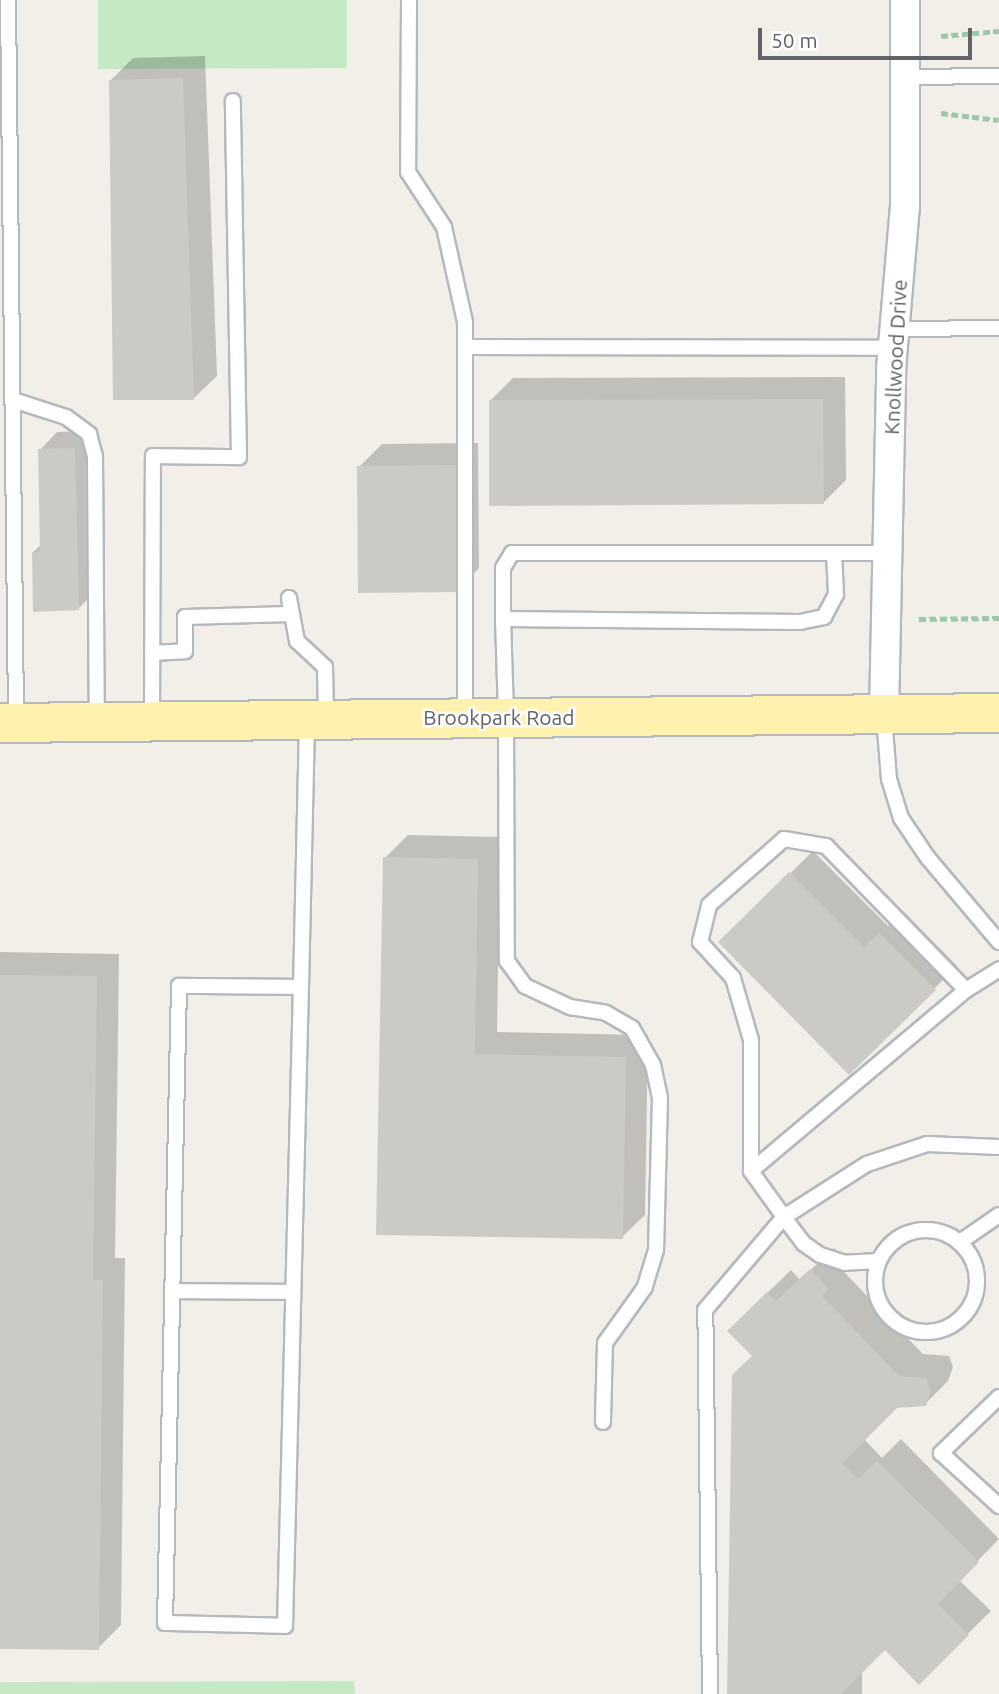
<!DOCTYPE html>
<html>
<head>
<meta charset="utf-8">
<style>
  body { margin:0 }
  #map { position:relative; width:999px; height:1694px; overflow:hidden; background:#f1efe8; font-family:Ubuntu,sans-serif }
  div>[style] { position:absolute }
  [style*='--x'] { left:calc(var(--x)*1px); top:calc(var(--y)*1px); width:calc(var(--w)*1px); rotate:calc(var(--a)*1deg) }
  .green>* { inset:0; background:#c5e8c5 }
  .shadow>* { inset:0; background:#0003 }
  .building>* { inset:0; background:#cccac5 }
  .path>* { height:4.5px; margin-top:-2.25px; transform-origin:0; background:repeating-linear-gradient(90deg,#9cc7a9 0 7px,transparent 0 10.5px) }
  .roads { filter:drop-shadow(2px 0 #b5b8bc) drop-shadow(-2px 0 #b5b8bc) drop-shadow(0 2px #b5b8bc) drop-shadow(0 -2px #b5b8bc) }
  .lane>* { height:14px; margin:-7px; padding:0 7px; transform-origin:7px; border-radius:7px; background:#fff }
  .lane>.ring { margin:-7px; padding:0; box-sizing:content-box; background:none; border:14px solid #fff; border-radius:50% }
  .street>* { height:28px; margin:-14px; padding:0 14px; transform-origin:14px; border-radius:14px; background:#fff }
  .primary>* { height:38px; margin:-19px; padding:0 19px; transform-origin:19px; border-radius:19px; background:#fff2af }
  span { translate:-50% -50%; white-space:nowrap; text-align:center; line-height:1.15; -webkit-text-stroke:5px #fff; paint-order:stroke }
  .street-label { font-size:21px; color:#5f6368 }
  .scale { position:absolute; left:758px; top:28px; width:214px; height:32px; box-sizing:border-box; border:4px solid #5f6368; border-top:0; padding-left:9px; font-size:21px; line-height:24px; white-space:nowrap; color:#5f6368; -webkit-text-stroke:5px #fff; paint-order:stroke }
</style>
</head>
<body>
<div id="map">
  <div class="green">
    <div style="clip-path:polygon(98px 0,347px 0,347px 68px,98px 69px)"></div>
    <div style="clip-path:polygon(354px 1681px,355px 1694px,0 1694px,0 1682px)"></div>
  </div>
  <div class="shadow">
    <div style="clip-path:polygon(205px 56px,217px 376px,194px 398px,110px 81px,133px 58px)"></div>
    <div style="clip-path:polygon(845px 377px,846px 480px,823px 503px,490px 401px,513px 378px)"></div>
    <div style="clip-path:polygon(92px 431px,96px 591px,78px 609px,33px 552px,42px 544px,40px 450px,57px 432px)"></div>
    <div style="clip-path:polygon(478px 443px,479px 568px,456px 591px,359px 467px,382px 444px)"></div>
    <div style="clip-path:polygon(408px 835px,500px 837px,497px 1032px,648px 1035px,645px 1215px,622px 1237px,378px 1233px,385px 858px)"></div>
    <div style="clip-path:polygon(813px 851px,888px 926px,903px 911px,957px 966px,849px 1073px,720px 942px)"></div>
    <div style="clip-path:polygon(0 952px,119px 954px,115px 1258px,125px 1258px,121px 1625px,98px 1648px,0 1647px)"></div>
    <div style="clip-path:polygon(834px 1248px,851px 1265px,844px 1272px,923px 1354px,949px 1356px,953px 1367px,948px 1381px,925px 1404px,897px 1406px,864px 1439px,882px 1458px,901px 1439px,999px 1539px,959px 1580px,991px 1611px,919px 1682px,885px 1648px,862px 1671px,862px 1694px,797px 1694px,754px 1356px,752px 1308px,791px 1270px,800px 1280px)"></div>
  </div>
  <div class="building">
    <div style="clip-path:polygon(183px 78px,194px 400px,113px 400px,109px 80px)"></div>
    <div style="clip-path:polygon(823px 399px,824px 504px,489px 506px,489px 400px)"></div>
    <div style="clip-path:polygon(75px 448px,79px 610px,33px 612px,32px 552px,40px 552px,38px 449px)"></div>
    <div style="clip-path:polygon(456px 465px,457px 592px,358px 593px,357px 466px)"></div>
    <div style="clip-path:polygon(383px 857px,478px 859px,475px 1054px,626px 1057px,623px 1239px,376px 1235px)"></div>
    <div style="clip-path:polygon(789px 872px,864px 947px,879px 933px,936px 990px,849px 1075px,718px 942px)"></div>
    <div style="clip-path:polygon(0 975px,97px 976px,93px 1280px,103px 1280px,99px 1650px,0 1649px)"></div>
    <div style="clip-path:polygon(810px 1269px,829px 1289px,822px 1296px,899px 1376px,926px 1378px,931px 1391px,926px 1406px,897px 1408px,842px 1463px,858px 1479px,877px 1461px,979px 1562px,938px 1604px,969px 1635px,919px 1685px,885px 1650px,841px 1694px,727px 1694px,732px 1375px,752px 1356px,727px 1331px,767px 1292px,776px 1301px)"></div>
  </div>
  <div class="path">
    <div style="--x:941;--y:36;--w:58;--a:-4.9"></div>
    <div style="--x:941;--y:113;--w:58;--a:6.9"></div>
    <div style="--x:919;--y:619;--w:80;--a:-0.7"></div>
  </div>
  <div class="roads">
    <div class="lane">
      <div style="--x:8;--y:0;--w:721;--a:89.36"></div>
      <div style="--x:409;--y:0;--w:172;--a:90.3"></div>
      <div style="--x:408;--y:172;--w:66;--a:56.8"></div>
      <div style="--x:444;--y:227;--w:97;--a:77.5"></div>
      <div style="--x:465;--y:322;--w:394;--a:90"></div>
      <div style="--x:905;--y:77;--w:94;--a:-0.6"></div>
      <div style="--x:894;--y:329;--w:105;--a:-0.5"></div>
      <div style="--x:465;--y:347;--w:428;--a:0.1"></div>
      <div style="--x:13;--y:400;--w:56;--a:17.8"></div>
      <div style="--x:66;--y:417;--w:29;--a:36"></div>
      <div style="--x:89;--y:434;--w:24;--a:75"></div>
      <div style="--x:95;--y:457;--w:262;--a:89.6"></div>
      <div style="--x:834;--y:553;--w:53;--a:0"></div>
      <div style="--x:289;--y:598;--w:44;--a:79.5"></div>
      <div style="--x:297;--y:641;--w:38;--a:43"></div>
      <div style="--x:325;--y:667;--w:50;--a:88.9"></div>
      <div style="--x:503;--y:619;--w:297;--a:0.6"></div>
      <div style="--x:800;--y:622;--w:25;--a:-12"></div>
      <div style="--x:824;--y:617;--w:26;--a:-62"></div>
      <div style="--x:836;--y:594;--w:41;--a:-92.8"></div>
      <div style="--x:834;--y:553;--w:322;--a:180"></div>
      <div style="--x:512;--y:553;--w:17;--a:121"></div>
      <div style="--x:503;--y:568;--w:51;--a:90"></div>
      <div style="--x:503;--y:619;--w:98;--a:88.2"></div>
      <div style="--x:506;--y:717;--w:244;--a:89.8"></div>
      <div style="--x:507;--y:961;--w:31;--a:54"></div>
      <div style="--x:525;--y:986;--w:50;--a:25"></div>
      <div style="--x:570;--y:1007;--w:36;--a:9"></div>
      <div style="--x:606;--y:1013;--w:30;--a:30"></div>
      <div style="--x:632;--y:1028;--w:43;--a:60.4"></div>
      <div style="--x:653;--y:1065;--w:34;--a:78"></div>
      <div style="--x:660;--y:1098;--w:152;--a:91.5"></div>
      <div style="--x:656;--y:1250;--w:39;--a:107"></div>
      <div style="--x:645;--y:1287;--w:69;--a:125.5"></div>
      <div style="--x:605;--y:1343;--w:79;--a:91.5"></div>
      <div style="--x:152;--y:653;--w:33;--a:-3"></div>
      <div style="--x:185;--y:651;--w:34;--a:-90"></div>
      <div style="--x:185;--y:617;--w:105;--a:-1.6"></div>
      <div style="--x:884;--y:716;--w:63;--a:85.5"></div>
      <div style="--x:889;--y:779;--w:41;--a:72.9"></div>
      <div style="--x:901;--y:818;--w:48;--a:56"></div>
      <div style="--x:928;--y:858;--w:110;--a:49.8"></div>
      <div style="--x:152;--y:720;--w:264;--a:-89.8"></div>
      <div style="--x:153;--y:456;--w:86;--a:0.7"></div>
      <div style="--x:239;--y:457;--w:356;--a:-91"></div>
      <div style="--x:301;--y:987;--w:122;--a:-179.5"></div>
      <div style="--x:179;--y:986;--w:637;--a:91.26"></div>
      <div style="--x:165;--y:1623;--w:120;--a:1.4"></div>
      <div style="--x:285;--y:1626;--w:639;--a:-88.57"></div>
      <div style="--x:301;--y:987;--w:267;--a:-88.7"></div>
      <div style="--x:966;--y:990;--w:39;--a:-32"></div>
      <div class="ring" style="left:875px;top:1230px;width:88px;height:88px"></div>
      <div style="--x:960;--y:1242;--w:47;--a:-34.7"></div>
      <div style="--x:878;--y:1261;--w:33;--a:177"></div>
      <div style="--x:845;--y:1263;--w:26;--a:-162"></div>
      <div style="--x:820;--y:1255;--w:19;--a:-145"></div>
      <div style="--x:804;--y:1244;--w:34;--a:-127"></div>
      <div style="--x:784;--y:1217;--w:98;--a:-32.6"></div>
      <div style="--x:867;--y:1164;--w:63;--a:-18.4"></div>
      <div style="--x:927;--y:1144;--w:72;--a:2.4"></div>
      <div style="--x:172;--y:1291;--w:121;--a:0.5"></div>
      <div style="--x:999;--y:1397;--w:81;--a:136"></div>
      <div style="--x:941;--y:1453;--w:79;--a:42.4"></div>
      <div style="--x:710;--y:1694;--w:384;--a:-90.7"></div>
      <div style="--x:705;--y:1310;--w:122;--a:-49.7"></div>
      <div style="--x:784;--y:1217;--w:57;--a:-125.7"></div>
      <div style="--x:751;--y:1171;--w:131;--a:-90"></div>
      <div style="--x:751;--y:1040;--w:65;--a:-106.2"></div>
      <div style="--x:733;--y:978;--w:49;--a:-132.5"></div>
      <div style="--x:700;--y:942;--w:38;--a:-76"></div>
      <div style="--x:709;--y:905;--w:100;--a:-41.3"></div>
      <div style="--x:784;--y:839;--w:43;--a:9.5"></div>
      <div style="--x:826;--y:846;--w:201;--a:45.8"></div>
      <div style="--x:966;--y:990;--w:281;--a:139.9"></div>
    </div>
    <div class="street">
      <div style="--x:884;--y:715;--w:346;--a:-88.8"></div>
      <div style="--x:891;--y:369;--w:163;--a:-85.1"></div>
      <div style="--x:905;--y:207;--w:207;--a:-90"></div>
    </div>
    <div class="primary">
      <div style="--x:0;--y:723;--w:999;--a:-0.57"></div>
    </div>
  </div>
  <div class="street-label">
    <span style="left:895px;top:357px;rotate:-87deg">Knollwood Drive</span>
    <span style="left:499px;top:717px">Brookpark Road</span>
  </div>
  <div class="scale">50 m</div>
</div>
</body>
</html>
